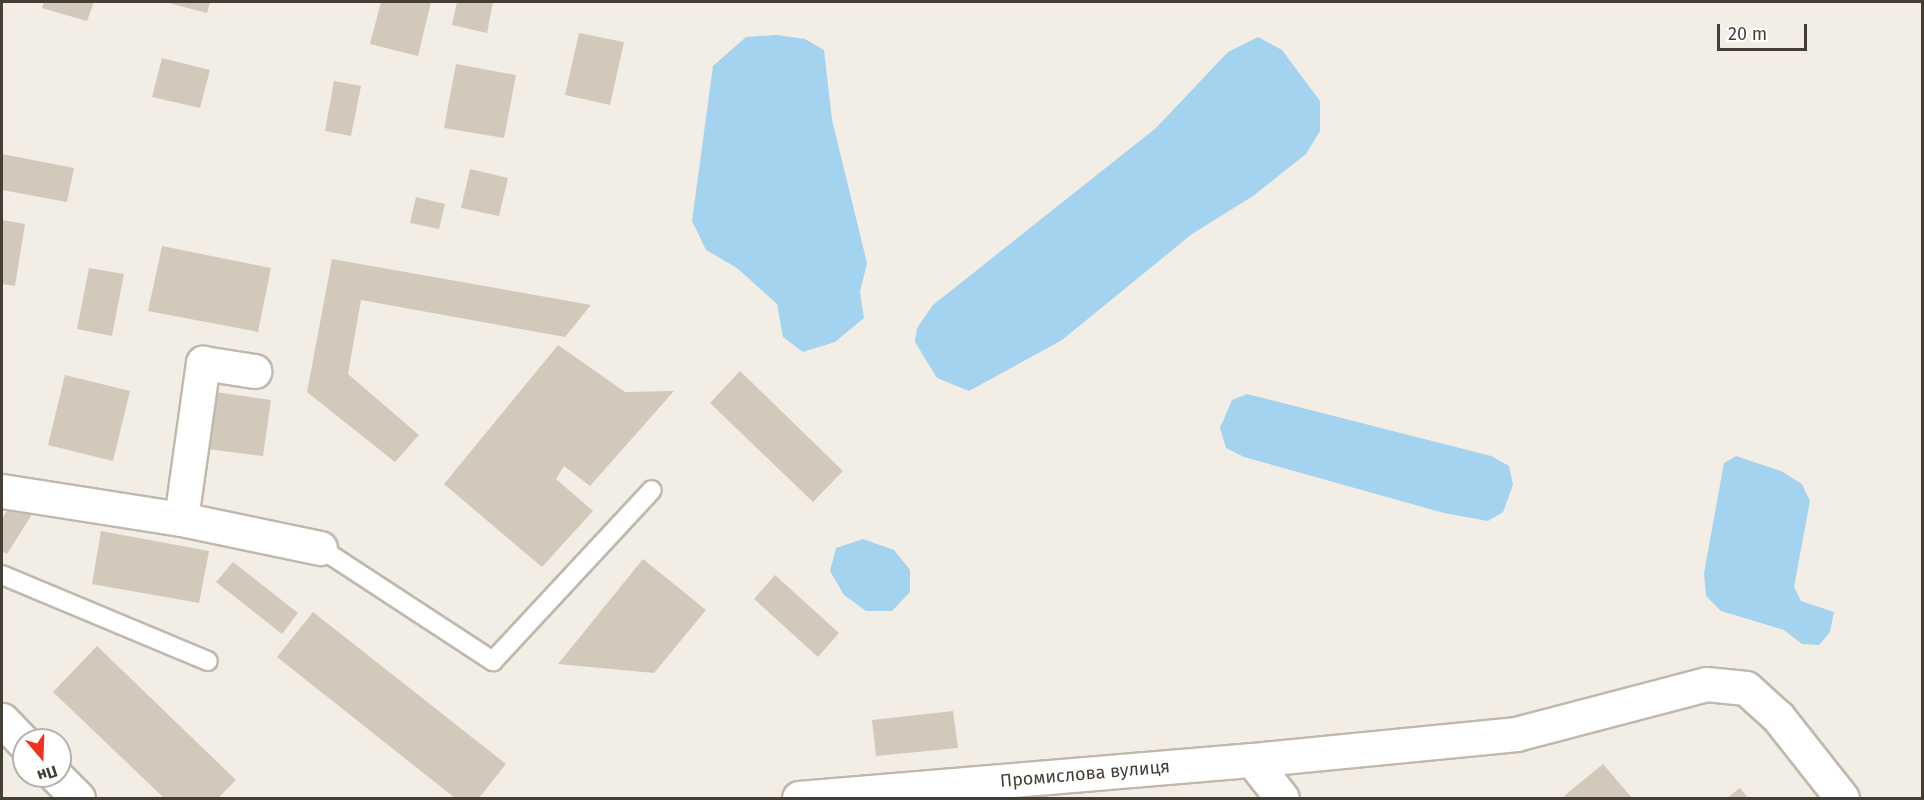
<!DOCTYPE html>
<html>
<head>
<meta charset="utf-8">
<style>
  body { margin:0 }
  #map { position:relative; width:1924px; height:800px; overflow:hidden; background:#f2eee5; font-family:"Fira Sans",sans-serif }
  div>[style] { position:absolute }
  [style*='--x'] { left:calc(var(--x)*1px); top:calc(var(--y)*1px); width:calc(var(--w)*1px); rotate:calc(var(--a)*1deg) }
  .water>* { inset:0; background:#a3d3ee }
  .building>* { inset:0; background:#d3c9bb }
  .roads { filter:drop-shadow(2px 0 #c0b8ab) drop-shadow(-2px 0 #c0b8ab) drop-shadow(0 2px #c0b8ab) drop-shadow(0 -2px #c0b8ab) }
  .service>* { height:18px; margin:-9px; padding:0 9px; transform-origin:9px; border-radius:9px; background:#fff }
  .minor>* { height:33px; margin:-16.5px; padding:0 16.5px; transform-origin:16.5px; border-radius:16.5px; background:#fff }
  span { translate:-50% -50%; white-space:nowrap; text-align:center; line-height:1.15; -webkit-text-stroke:4.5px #fff; paint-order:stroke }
  .street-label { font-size:18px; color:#443e35 }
  .frame { position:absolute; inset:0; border:3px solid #443e35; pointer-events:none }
  .north { position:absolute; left:12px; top:728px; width:60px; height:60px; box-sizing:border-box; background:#fff; border:2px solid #b4b2ae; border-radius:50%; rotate:161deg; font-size:16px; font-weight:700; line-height:24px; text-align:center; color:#443e35 }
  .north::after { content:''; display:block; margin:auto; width:21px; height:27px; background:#f4301a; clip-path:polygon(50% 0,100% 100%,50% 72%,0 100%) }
  .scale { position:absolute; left:1717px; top:24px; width:90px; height:27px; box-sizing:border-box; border:3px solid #443e35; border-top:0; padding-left:8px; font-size:18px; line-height:21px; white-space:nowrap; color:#443e35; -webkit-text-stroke:4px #fff; paint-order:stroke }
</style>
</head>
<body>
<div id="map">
  <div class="water">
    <div style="clip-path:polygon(776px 35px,805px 39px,824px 50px,832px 120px,867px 263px,860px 292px,864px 318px,835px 342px,803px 352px,783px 337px,777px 304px,737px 268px,706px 250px,692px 221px,713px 66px,746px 37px)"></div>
    <div style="clip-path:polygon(1258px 37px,1282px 50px,1320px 101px,1320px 131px,1306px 154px,1253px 196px,1192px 234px,1062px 340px,969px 391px,937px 378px,915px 342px,917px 328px,933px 305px,1156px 128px,1228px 52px)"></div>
    <div style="clip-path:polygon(1247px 394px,1491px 456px,1509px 466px,1513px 485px,1503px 512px,1488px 521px,1444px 513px,1244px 457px,1226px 448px,1220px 428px,1232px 400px)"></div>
    <div style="clip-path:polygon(1736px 456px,1781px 471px,1802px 484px,1810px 501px,1794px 587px,1801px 601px,1834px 612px,1830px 632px,1819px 645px,1802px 644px,1784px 630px,1721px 611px,1706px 596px,1704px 573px,1724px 463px)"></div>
    <div style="clip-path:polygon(863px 539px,894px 550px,910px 570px,910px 592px,892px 611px,866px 611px,844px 595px,830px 571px,836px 548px)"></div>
  </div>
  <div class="building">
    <div style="clip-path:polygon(44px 2px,94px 2px,87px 21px,42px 8px)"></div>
    <div style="clip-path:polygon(165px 2px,210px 2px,207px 13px)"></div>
    <div style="clip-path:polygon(381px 2px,431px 2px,418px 56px,370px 44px)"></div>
    <div style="clip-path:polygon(457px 2px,493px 2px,487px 33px,452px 25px)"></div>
    <div style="clip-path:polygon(579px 33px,624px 42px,610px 105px,565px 95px)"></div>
    <div style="clip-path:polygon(162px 58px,210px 70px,200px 108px,152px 97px)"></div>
    <div style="clip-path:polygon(456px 64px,516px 75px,504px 138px,444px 128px)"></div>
    <div style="clip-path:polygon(334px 81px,361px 86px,351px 136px,325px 131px)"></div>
    <div style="clip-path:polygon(2px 154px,74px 168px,67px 202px,2px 190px)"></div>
    <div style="clip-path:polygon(470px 169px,508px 178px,499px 216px,461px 208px)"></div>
    <div style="clip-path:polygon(416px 197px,445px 204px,439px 229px,410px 223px)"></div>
    <div style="clip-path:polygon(2px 220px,25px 224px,15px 286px,2px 284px)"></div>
    <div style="clip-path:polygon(162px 246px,271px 268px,258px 332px,148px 311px)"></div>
    <div style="clip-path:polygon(332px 259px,591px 305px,565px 337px,361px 300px,348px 374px,419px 435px,395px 462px,307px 392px)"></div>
    <div style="clip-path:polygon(89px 268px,124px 274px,112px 336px,77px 329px)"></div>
    <div style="clip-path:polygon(558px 345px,625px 392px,674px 391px,590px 486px,564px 466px,556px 479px,593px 511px,542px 567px,444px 484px)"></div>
    <div style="clip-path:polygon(740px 371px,843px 471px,813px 502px,710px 403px)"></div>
    <div style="clip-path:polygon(65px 375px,130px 391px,113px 461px,48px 445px)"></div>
    <div style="clip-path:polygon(215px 392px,271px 400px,263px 456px,207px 449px)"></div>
    <div style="clip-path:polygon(11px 504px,31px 516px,7px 554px,2px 551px,2px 519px)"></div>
    <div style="clip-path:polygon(101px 531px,209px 551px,199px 603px,92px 584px)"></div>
    <div style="clip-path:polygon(643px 559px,706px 610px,654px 673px,558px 664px)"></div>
    <div style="clip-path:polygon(233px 562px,298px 613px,282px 634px,216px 582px)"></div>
    <div style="clip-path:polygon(775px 575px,839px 633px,818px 657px,754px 599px)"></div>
    <div style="clip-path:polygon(313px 612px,506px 764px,479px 798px,455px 798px,277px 657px)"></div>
    <div style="clip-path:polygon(97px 646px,236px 780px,218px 798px,164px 798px,53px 692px)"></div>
    <div style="clip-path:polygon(953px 711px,958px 748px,876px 756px,872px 720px)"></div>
    <div style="clip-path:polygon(1603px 764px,1632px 798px,1566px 798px,1564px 796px)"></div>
    <div style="clip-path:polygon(1740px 788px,1748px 798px,1727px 798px)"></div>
  </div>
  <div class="roads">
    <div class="service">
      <div style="--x:320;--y:548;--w:207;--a:33.2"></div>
      <div style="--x:493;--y:661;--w:233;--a:-47.1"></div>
      <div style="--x:2;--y:575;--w:223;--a:22.7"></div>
    </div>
    <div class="minor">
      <div style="--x:2;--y:491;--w:181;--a:8.9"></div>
      <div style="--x:181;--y:519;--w:142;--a:11.8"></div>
      <div style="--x:181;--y:519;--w:158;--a:-82"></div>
      <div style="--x:203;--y:363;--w:52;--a:8.9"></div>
      <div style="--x:2;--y:720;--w:32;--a:46"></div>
      <div style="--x:1252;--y:760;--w:265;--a:-5.6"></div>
      <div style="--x:1516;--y:734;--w:196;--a:-14.7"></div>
      <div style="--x:1706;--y:684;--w:40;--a:5.7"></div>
      <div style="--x:1746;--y:688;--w:43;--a:42.2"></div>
      <div style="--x:1778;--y:717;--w:103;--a:51.7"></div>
      <div style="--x:56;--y:776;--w:31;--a:45"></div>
      <div style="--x:799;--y:798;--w:455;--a:-4.8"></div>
      <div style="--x:1252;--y:760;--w:48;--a:51.7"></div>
    </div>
  </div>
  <div class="street-label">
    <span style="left:1085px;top:774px;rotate:-5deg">Промислова вулиця</span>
  </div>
  <div class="frame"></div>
  <div class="north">Пн</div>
  <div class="scale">20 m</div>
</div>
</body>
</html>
